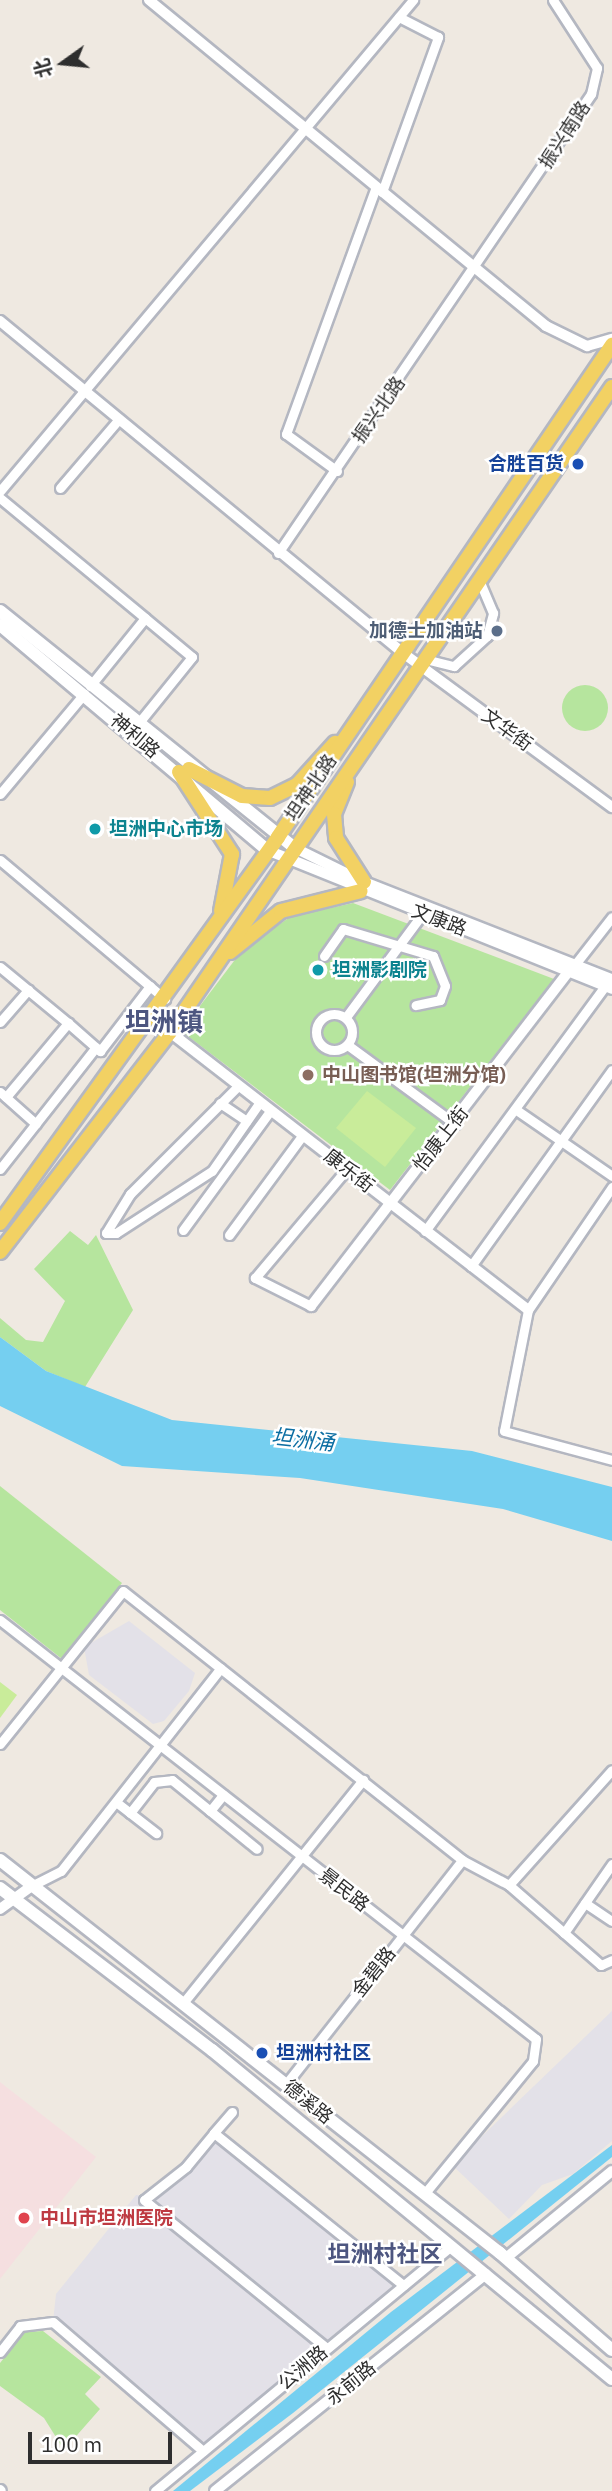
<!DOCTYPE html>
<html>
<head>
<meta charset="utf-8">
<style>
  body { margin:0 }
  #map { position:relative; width:612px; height:2491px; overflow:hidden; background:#efe9e1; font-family:"IBM Plex Sans","Noto Sans SC",sans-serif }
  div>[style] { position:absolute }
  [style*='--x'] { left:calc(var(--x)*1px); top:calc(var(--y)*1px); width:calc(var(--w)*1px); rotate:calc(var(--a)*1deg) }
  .industrial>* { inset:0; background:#e3e1e8 }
  .medical>* { inset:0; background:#f5dfe0 }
  .green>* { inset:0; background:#b6e59e }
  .round { border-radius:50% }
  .pitch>* { inset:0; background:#c9ec9a }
  .water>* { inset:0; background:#75cff0 }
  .roads { filter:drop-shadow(2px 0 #b4b7c1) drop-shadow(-2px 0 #b4b7c1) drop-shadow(0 2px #b4b7c1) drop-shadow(0 -2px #b4b7c1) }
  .minor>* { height:9px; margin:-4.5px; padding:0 4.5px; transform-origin:4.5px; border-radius:4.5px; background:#fff }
  .minor>.ring { margin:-4.5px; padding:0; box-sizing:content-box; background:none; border:9px solid #fff; border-radius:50% }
  .tertiary>* { height:10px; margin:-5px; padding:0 5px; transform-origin:5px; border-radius:5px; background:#fff }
  .secondary>* { height:12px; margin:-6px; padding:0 6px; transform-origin:6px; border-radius:6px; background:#fff }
  .primary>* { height:14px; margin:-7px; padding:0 7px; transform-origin:7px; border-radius:7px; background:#f2d163 }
  .dots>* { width:19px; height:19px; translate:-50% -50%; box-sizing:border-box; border:4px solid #fff; border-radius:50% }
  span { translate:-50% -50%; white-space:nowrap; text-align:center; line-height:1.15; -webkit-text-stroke:5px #fff; paint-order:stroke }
  .street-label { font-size:19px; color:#2e2e2e }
  .transit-label { font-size:19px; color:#164399; font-weight:700 }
  .right { translate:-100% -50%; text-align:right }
  .left { translate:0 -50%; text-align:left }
  .service-label { font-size:19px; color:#4e5e75; font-weight:700 }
  .culture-label { font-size:19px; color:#0d838f; font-weight:700 }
  .education-label { font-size:19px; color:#785e54; font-weight:700 }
  .health-label { font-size:19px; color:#be3a42; font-weight:700 }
  .water-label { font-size:21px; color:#0d6fa3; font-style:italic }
  .quarter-label { font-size:23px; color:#4d5680; font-weight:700 }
  .district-label { font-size:26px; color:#4d5680; font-weight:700 }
  .north { position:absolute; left:28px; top:28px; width:70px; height:70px; -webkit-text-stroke:5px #fff; paint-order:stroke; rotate:255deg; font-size:19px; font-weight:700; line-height:28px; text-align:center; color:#2e2e2e }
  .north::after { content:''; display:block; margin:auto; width:24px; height:32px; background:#2e2e2e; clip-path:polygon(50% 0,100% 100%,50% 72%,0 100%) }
  .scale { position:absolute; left:28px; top:2432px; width:144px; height:32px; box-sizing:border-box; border:4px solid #2e2e2e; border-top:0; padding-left:9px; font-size:21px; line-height:24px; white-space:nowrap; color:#2e2e2e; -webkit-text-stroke:5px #fff; paint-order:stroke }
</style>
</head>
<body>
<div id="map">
  <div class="industrial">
    <div style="clip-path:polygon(129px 1621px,195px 1673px,189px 1691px,164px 1721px,153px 1724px,89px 1675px,84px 1647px)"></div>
    <div style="clip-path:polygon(612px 2011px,612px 2141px,573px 2174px,542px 2185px,509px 2219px,452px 2165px)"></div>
    <div style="clip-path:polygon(214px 2133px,403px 2285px,203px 2451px,53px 2322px,56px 2294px,136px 2195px,152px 2196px)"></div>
  </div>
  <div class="medical">
    <div style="clip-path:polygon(0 2082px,96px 2157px,0 2279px)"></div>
  </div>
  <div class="green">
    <div class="round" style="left:562px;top:685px;width:46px;height:46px"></div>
    <div style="clip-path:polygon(353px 903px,554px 979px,390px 1190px,181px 1031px,234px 961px,261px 937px,290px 917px)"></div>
    <div style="clip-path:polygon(70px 1231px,88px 1245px,96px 1235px,133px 1310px,85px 1387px,46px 1371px,0 1337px,0 1318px,26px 1340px,43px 1342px,65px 1301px,34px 1269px)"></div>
    <div style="clip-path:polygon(0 1486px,122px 1583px,62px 1659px,0 1610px)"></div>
    <div style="clip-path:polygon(43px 2331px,101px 2377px,85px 2394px,100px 2409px,64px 2450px,44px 2418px,0 2386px,0 2363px,25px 2332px)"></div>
  </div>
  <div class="pitch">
    <div style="clip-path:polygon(367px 1091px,416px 1128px,385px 1167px,336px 1128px)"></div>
    <div style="clip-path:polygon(0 1682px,17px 1695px,0 1718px)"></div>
  </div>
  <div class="water">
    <div style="clip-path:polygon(0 1337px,46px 1371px,172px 1420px,472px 1451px,612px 1487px,612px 1541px,503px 1509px,300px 1478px,122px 1466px,0 1406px)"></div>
    <div style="clip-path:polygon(612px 2145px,612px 2157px,293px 2413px,190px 2491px,173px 2491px,391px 2312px)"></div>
  </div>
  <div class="roads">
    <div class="minor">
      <div style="--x:382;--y:192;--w:165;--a:-70.1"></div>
      <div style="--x:438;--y:37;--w:44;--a:-152.9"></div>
      <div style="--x:337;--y:471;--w:63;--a:-144"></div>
      <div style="--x:286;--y:434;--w:263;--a:-70"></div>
      <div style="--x:60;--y:488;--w:91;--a:-49.5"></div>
      <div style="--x:0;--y:491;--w:642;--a:-49.93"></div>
      <div style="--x:0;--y:498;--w:188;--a:39.6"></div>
      <div style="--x:278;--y:553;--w:556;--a:-55.71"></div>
      <div style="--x:591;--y:94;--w:27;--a:-77"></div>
      <div style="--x:597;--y:68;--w:81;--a:-122.9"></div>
      <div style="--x:425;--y:659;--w:30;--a:14"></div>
      <div style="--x:454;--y:666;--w:45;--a:-42.3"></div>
      <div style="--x:487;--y:636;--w:24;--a:-75"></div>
      <div style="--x:493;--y:613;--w:36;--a:-113"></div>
      <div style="--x:90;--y:686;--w:87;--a:-51"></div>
      <div style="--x:145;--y:618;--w:61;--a:39.7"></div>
      <div style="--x:192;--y:657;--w:87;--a:129"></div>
      <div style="--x:0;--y:794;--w:131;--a:-50"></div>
      <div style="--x:0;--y:860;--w:216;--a:40.1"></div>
      <div style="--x:324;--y:956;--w:33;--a:-55"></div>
      <div style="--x:343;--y:929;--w:94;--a:16.7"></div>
      <div style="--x:433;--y:956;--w:32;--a:68"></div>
      <div style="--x:445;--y:986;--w:15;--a:110"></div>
      <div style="--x:440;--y:1000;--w:25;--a:168"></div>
      <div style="--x:0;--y:967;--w:88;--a:39.5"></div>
      <div style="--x:573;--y:967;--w:63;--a:-52"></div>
      <div class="ring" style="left:316px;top:1014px;width:27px;height:27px"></div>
      <div style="--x:346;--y:1017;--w:129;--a:-53.5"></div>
      <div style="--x:0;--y:1022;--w:43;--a:-48.8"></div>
      <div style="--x:349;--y:1046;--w:132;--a:36.3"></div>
      <div style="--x:0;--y:1092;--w:48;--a:41.6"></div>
      <div style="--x:6;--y:1097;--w:97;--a:-50"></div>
      <div style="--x:68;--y:1023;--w:43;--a:41.2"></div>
      <div style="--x:100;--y:1051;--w:82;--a:-52.4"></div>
      <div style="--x:220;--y:1103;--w:32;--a:34"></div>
      <div style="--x:515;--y:1109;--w:118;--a:34.6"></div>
      <div style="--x:0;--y:1169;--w:155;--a:-51.8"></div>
      <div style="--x:612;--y:1187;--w:149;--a:124.3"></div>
      <div style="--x:528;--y:1310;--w:123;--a:101.2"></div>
      <div style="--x:504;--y:1431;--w:112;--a:15"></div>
      <div style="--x:183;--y:1230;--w:147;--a:-53.8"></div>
      <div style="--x:425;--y:1231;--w:304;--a:-53.7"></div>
      <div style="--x:106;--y:1233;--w:10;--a:0"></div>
      <div style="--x:116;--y:1233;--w:114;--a:-32.9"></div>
      <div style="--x:212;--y:1171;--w:84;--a:-55.2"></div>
      <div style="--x:106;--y:1233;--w:46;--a:-58.4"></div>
      <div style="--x:130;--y:1194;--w:153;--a:-45"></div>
      <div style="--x:229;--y:1235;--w:123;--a:-53.6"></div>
      <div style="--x:471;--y:1266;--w:241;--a:-54.3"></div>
      <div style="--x:311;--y:1306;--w:63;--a:-153.4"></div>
      <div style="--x:255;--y:1278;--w:141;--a:-49.9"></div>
      <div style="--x:0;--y:1620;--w:680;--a:38.02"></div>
      <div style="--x:536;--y:2039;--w:22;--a:98"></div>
      <div style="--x:533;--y:2061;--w:172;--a:129.3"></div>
      <div style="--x:0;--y:1744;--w:196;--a:-51.2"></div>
      <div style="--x:123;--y:1591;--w:433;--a:38.4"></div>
      <div style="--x:462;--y:1860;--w:53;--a:28"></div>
      <div style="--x:509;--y:1885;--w:154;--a:-48.2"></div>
      <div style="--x:116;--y:1802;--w:51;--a:37.8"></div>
      <div style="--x:210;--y:1811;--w:21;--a:-51"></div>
      <div style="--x:130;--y:1813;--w:39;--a:-52"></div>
      <div style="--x:154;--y:1782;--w:18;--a:-6"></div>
      <div style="--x:172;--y:1780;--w:109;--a:39.1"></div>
      <div style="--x:33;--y:1885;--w:31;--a:-27"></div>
      <div style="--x:61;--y:1871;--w:258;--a:-51.8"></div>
      <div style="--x:509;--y:1885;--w:122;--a:41"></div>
      <div style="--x:601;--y:1965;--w:12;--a:-24"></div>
      <div style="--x:585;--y:1903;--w:32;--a:34"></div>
      <div style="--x:564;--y:1933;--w:84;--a:-55.2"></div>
      <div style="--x:183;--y:2003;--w:287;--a:-51.1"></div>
      <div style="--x:286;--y:2084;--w:285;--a:-51.8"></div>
      <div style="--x:232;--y:2112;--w:28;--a:131"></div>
      <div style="--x:214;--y:2133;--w:243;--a:38.8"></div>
      <div style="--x:214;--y:2133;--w:44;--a:129.5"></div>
      <div style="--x:186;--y:2167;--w:53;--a:141.8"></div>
      <div style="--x:144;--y:2200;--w:235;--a:39"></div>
      <div style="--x:0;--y:2352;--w:33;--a:-52"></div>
      <div style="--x:20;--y:2326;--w:33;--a:-7"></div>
      <div style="--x:53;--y:2322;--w:198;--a:40.7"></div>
      <div style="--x:155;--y:2491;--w:384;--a:-39.6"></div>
    </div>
    <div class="tertiary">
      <div style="--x:149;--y:0;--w:514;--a:39.39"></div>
      <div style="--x:546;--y:326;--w:46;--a:26"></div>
      <div style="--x:587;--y:346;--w:26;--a:-16"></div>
      <div style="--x:0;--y:321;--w:522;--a:39.48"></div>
      <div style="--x:403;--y:653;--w:260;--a:36.4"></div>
      <div style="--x:295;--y:848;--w:77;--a:26.2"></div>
      <div style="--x:364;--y:882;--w:266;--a:21.4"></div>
      <div style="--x:267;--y:850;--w:372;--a:21.9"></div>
      <div style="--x:170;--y:1032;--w:453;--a:37.8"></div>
      <div style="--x:311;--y:1306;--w:423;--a:-52.4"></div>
      <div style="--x:0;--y:1909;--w:41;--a:-36"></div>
      <div style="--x:506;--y:2258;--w:137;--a:-39.4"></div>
      <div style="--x:0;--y:2490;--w:1;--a:45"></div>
      <div style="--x:215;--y:2491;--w:347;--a:-38.7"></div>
    </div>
    <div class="secondary">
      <div style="--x:0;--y:611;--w:378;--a:38.8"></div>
      <div style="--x:0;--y:625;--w:349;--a:40.1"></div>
      <div style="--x:0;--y:1860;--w:636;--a:38.17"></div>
      <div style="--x:500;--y:2253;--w:148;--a:40.9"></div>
      <div style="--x:0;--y:1888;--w:267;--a:37.4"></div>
      <div style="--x:212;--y:2050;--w:518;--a:39.44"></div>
    </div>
    <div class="primary">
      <div style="--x:189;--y:769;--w:59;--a:27"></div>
      <div style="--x:242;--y:796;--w:28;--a:4"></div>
      <div style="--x:270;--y:798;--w:30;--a:-26"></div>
      <div style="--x:297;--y:785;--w:57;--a:-47.9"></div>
      <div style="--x:179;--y:772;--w:98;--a:57.1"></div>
      <div style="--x:232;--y:854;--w:58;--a:100.9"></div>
      <div style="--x:347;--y:782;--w:35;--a:112"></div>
      <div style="--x:334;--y:814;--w:24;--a:85"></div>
      <div style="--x:336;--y:838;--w:52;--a:57.5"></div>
      <div style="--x:230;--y:952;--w:65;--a:-38.8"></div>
      <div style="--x:281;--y:911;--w:82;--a:-14"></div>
      <div style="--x:0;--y:1223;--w:476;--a:-54.2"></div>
      <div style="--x:278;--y:837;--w:595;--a:-55.83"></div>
      <div style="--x:0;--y:1252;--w:278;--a:-52.3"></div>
      <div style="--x:170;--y:1032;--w:782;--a:-55.58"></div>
    </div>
  </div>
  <div class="dots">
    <div style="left:578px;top:464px;background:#1a4fb4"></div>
    <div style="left:497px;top:631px;background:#5c6f8a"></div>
    <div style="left:95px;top:829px;background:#0f9aa8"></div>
    <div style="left:318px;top:970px;background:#0f9aa8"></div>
    <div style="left:308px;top:1075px;background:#8d6e63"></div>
    <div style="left:262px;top:2053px;background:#1a4fb4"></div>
    <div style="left:24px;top:2218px;background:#e0444e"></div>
  </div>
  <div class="street-label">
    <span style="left:565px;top:135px;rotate:-57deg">振兴南路</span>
    <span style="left:379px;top:410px;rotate:-55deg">振兴北路</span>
    <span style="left:507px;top:730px;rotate:36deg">文华街</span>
    <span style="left:135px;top:736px;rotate:40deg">神利路</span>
    <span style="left:311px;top:788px;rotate:-56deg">坦神北路</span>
    <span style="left:439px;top:920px;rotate:21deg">文康路</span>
    <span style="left:441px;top:1139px;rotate:-52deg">怡康上街</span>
    <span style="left:349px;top:1171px;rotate:38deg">康乐街</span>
    <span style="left:344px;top:1890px;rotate:38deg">景民路</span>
    <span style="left:374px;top:1972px;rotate:-52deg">金碧路</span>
    <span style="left:308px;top:2102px;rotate:39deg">德溪路</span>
    <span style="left:303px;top:2368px;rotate:-40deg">公洲路</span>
    <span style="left:351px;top:2383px;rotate:-39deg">永前路</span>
  </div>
  <div class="transit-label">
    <span class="right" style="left:564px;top:464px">合胜百货</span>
    <span class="left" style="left:276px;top:2053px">坦洲村社区</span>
  </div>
  <div class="service-label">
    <span class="right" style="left:483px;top:631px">加德士加油站</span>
  </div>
  <div class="culture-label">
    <span class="left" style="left:109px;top:829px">坦洲中心市场</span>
    <span class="left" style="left:332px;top:970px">坦洲影剧院</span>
  </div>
  <div class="education-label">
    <span class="left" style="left:322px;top:1075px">中山图书馆(坦洲分馆)</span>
  </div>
  <div class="health-label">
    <span class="left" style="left:40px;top:2218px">中山市坦洲医院</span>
  </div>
  <div class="water-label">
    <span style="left:303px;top:1439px;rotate:6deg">坦洲涌</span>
  </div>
  <div class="quarter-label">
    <span style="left:385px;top:2253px">坦洲村社区</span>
  </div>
  <div class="district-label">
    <span style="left:164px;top:1022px">坦洲镇</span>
  </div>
  <div class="north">北</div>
  <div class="scale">100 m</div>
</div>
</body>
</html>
